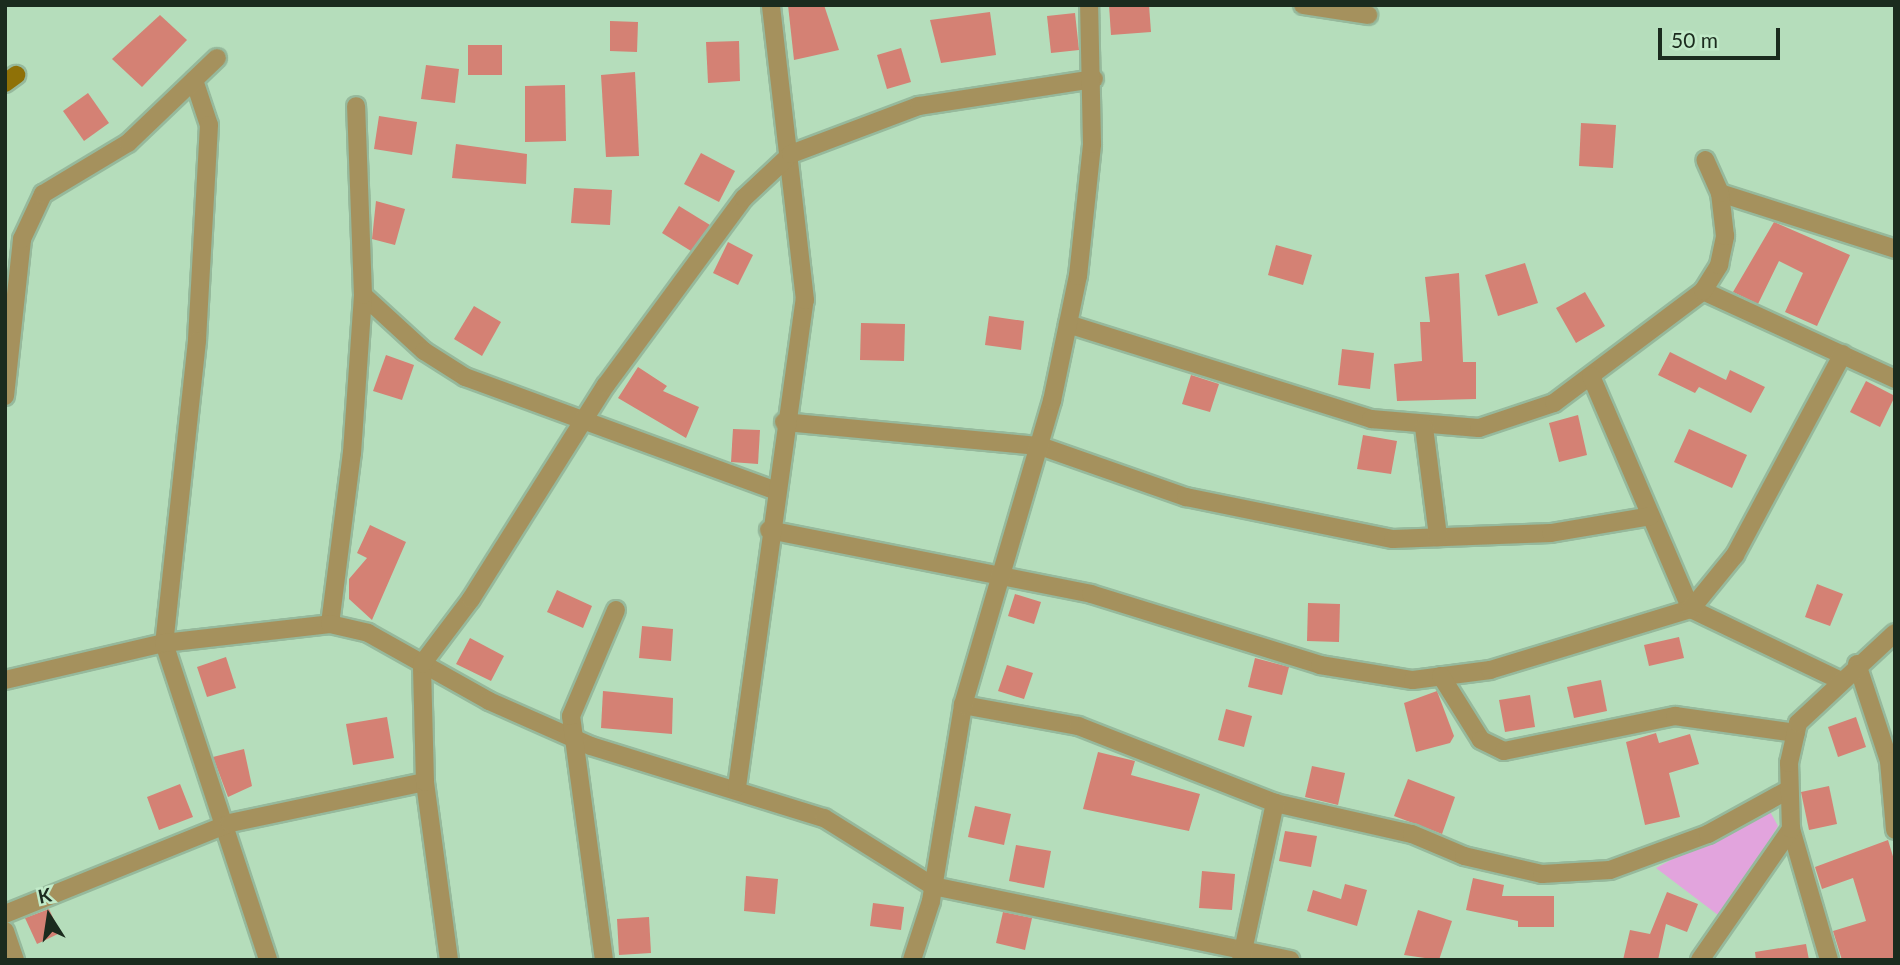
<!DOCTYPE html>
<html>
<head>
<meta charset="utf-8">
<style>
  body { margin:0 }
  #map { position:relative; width:1900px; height:965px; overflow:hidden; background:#b5ddbb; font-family:Lato,sans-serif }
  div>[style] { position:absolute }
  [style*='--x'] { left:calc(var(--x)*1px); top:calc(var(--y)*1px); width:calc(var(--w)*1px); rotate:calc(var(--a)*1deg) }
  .green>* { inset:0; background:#e2a4dd }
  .building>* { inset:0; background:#d48174 }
  .roads { filter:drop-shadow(2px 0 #96b99c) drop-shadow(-2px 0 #96b99c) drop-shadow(0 2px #96b99c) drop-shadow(0 -2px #96b99c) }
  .street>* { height:18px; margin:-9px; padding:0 9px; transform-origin:9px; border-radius:9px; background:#a5915d }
  .secondary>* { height:18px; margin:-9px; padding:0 9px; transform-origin:9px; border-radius:9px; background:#8f7107 }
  span { translate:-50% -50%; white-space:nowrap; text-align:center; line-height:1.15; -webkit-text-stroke:6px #c1eac8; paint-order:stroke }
  .frame { position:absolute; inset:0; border:7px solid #1b2b1e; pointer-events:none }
  .north { position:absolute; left:14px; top:881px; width:70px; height:70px; -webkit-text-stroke:5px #c1eac8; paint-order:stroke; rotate:348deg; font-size:19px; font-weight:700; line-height:28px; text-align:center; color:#1b2b1e }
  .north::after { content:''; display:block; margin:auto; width:24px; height:32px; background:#1b2b1e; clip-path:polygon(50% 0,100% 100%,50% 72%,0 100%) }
  .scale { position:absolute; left:1658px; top:28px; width:122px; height:32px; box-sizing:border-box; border:4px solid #1b2b1e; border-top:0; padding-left:9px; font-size:21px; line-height:24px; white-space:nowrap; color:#1b2b1e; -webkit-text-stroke:5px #c1eac8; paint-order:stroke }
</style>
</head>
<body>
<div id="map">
  <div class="green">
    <div style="clip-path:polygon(1768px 808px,1778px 826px,1722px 918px,1656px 868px)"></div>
  </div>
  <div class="building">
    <div style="clip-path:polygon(788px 5px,824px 5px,839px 50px,794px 60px)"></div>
    <div style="clip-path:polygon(1109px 5px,1149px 5px,1151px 32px,1111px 35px)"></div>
    <div style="clip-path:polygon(990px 12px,996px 55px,941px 63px,930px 20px)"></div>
    <div style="clip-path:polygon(1075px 13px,1079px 50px,1051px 53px,1047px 16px)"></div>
    <div style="clip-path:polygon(160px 15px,187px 40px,142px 87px,112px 59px)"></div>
    <div style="clip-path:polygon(610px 21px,638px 22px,637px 52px,610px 51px)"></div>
    <div style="clip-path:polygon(739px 41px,740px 81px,708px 83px,706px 42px)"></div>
    <div style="clip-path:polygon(468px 45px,502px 45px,502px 75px,468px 75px)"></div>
    <div style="clip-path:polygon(901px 48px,911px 82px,887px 89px,877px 55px)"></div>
    <div style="clip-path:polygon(426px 65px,459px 69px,455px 103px,421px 99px)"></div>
    <div style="clip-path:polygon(635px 72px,639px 156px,606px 157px,601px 75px)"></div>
    <div style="clip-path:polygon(565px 85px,566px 141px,525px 142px,525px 86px)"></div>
    <div style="clip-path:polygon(88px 93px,109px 123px,84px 141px,63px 111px)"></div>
    <div style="clip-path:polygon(379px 116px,417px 122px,412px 155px,374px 149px)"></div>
    <div style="clip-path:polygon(1581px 123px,1616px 125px,1613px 168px,1579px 166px)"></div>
    <div style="clip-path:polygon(456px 144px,527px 154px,526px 184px,452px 178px)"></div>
    <div style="clip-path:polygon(701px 153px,735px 171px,719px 202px,684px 184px)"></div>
    <div style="clip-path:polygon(574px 188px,612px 190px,610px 225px,571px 223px)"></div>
    <div style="clip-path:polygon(376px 201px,405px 209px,395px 245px,372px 239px)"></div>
    <div style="clip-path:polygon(679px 206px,710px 225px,691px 251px,662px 233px)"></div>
    <div style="clip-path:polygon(1774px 222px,1850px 255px,1817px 326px,1785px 312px,1803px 273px,1779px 261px,1758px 304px,1733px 292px)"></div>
    <div style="clip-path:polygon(728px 242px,753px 255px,738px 285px,713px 273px)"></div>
    <div style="clip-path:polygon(1276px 245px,1312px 255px,1303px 285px,1268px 275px)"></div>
    <div style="clip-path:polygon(1525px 263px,1538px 303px,1498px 316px,1485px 275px)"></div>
    <div style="clip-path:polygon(1459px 273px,1463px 362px,1476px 362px,1476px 399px,1397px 401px,1394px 364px,1422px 361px,1420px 322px,1430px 322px,1425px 277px)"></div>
    <div style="clip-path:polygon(1585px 292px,1605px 326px,1576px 343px,1556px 308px)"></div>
    <div style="clip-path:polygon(474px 306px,501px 322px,482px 356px,454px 339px)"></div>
    <div style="clip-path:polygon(989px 316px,1024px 321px,1021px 350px,985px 345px)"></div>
    <div style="clip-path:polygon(861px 323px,905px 324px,904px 361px,860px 360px)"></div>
    <div style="clip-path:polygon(1342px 349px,1374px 353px,1370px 389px,1338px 385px)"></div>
    <div style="clip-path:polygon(1670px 352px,1726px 380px,1730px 370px,1765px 387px,1751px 413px,1699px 387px,1695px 393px,1658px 375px)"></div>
    <div style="clip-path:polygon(386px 355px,414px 365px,402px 400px,373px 391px)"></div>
    <div style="clip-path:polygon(638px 367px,667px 386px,663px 391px,699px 407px,686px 438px,618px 398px)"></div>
    <div style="clip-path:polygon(1191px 375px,1219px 384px,1210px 412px,1182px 404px)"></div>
    <div style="clip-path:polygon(1866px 381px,1895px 396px,1880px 427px,1850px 412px)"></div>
    <div style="clip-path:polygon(1578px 415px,1587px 455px,1559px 462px,1549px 423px)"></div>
    <div style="clip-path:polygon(733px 429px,760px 430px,758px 464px,731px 462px)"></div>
    <div style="clip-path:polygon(1689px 429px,1747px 455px,1732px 488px,1674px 462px)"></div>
    <div style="clip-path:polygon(1363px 435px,1397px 441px,1391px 474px,1357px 469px)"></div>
    <div style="clip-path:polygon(370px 525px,406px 542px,372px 620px,349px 599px,349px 579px,367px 558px,357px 553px)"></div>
    <div style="clip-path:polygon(1817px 584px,1843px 594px,1830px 626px,1805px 617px)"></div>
    <div style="clip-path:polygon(557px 590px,592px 606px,583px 628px,547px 612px)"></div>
    <div style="clip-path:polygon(1015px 594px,1041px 602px,1034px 624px,1008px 616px)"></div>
    <div style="clip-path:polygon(1308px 603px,1340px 604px,1339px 642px,1307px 641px)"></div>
    <div style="clip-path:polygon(642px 626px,673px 629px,671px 661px,639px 658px)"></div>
    <div style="clip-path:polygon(1679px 637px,1684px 658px,1649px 666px,1644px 645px)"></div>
    <div style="clip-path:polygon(470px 638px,504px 656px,491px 681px,456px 664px)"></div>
    <div style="clip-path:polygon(226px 657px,236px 688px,207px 697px,197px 667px)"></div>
    <div style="clip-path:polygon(1255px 658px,1289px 667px,1282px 695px,1248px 687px)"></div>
    <div style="clip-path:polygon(1007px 665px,1033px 673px,1024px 699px,998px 691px)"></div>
    <div style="clip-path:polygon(1601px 680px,1607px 711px,1574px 718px,1567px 687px)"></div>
    <div style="clip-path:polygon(603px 691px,673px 698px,672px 734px,601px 728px)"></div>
    <div style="clip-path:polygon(1437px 691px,1454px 736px,1450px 743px,1416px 752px,1404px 703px)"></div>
    <div style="clip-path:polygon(1530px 695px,1535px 727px,1505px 732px,1499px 700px)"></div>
    <div style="clip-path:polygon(1226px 709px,1252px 716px,1244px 747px,1218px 740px)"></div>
    <div style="clip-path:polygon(387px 717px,394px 758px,353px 765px,346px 724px)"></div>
    <div style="clip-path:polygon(1856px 717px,1866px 747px,1838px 757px,1828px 727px)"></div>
    <div style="clip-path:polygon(1656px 733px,1659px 743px,1690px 734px,1699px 764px,1669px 773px,1680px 817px,1645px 825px,1626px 742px)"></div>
    <div style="clip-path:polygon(244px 749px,252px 786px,228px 797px,213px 757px)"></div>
    <div style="clip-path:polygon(1098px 752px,1135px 761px,1131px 775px,1200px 794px,1189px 831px,1083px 809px)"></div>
    <div style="clip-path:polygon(1312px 766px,1345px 773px,1338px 805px,1305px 797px)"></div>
    <div style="clip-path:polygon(1408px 779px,1455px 797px,1442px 834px,1394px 816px)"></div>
    <div style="clip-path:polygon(180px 784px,193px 817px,159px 830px,147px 797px)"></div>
    <div style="clip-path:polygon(1829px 786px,1837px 824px,1809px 830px,1801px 792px)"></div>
    <div style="clip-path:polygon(975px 806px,1011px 814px,1004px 845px,968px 837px)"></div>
    <div style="clip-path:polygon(1285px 831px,1317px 836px,1311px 867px,1279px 861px)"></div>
    <div style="clip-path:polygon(1888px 840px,1895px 863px,1895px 960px,1842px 960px,1833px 931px,1866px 921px,1853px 878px,1822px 889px,1815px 867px)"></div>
    <div style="clip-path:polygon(1016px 845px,1051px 851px,1044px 888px,1009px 881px)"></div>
    <div style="clip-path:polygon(1202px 871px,1235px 874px,1232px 910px,1199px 908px)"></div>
    <div style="clip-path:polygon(746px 876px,778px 879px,775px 914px,744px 911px)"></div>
    <div style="clip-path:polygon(1473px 878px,1504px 885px,1502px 896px,1554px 896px,1554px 927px,1518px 927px,1518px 921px,1466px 910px)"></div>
    <div style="clip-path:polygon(1345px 884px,1367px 890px,1357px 926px,1307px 911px,1313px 890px,1341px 899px)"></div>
    <div style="clip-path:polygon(1667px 892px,1698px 904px,1687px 932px,1666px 924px,1658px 960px,1623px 960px,1630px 930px,1650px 934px)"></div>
    <div style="clip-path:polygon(873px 903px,904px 907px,901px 930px,870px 926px)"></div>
    <div style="clip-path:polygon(49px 909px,60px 933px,37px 944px,25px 918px)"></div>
    <div style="clip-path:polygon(1418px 910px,1452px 921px,1439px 960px,1404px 955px)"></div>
    <div style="clip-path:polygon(1003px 912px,1032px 918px,1025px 950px,996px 943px)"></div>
    <div style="clip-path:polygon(649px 917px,651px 953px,619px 955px,617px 919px)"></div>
    <div style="clip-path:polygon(1806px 944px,1809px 960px,1756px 960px,1755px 952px)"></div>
  </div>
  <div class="roads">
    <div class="street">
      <div style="--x:1303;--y:5;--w:66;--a:8.7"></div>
      <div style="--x:194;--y:80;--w:47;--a:71.6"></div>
      <div style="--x:209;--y:125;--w:216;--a:93.2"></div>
      <div style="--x:197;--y:341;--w:304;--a:96.2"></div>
      <div style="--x:164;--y:643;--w:334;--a:71.8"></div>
      <div style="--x:1720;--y:193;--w:184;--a:17.7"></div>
      <div style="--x:1703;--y:291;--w:211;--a:24.6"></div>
      <div style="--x:363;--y:295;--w:83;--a:42.6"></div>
      <div style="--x:424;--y:351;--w:49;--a:32.4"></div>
      <div style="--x:465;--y:377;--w:329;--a:20.1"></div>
      <div style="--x:1068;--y:324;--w:318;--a:17.4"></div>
      <div style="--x:1371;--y:419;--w:108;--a:4.8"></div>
      <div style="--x:1479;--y:428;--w:79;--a:-18.4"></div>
      <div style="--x:1554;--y:403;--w:186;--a:-36.9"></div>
      <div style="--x:1703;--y:291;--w:31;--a:-58"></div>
      <div style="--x:1719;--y:265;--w:30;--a:-78"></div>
      <div style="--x:1725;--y:236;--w:43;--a:-96.6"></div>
      <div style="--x:1720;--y:193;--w:36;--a:-114"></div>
      <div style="--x:1591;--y:376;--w:254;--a:66.8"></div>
      <div style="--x:1691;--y:609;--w:164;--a:25.6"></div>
      <div style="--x:5;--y:396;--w:158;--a:-83.8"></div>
      <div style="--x:22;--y:239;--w:50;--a:-65"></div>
      <div style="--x:43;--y:194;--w:99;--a:-31"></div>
      <div style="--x:128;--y:143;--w:123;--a:-43.7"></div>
      <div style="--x:784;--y:422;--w:257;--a:5.4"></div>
      <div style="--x:1040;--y:446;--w:155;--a:19.3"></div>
      <div style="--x:1186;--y:497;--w:211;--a:11.5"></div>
      <div style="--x:1393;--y:539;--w:158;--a:-2.2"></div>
      <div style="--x:1551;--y:533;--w:101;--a:-9.6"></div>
      <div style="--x:1424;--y:427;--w:111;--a:82.7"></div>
      <div style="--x:769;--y:530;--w:328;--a:11.2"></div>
      <div style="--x:1091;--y:594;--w:240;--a:17.2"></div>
      <div style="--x:1320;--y:665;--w:94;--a:9.2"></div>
      <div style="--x:1413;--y:680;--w:78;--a:-7.4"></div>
      <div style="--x:1490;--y:670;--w:210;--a:-16.9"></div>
      <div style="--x:1691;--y:609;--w:70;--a:-50.8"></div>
      <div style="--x:1735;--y:555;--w:228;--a:-61.8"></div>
      <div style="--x:330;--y:624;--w:172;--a:-82.7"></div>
      <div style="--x:352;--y:453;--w:158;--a:-86"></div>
      <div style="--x:363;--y:295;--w:189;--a:-92.1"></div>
      <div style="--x:1857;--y:664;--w:102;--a:71.7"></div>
      <div style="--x:1889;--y:761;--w:69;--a:85"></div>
      <div style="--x:1441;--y:676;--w:75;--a:58"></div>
      <div style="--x:1481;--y:740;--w:25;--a:26"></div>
      <div style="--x:1504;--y:751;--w:175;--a:-11.6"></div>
      <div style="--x:1675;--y:716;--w:122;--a:8"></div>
      <div style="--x:5;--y:680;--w:163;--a:-13.1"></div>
      <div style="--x:164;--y:643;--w:167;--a:-6.5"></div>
      <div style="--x:330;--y:624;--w:39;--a:13"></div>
      <div style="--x:368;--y:633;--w:139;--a:29.3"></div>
      <div style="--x:489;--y:701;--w:111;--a:23.8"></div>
      <div style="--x:591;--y:746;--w:244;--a:17.2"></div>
      <div style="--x:824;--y:818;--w:128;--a:32"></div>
      <div style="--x:933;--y:886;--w:365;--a:11.7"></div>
      <div style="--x:963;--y:705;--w:117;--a:10.3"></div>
      <div style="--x:1078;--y:726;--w:212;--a:21.3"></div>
      <div style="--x:1275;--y:803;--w:140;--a:12.8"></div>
      <div style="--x:1412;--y:834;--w:56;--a:22.9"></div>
      <div style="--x:1464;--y:856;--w:80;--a:13"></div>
      <div style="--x:1542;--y:874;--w:68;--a:-3.4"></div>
      <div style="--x:1610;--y:870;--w:104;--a:-20.2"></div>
      <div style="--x:1708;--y:834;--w:91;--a:-28.8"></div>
      <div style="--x:737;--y:787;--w:492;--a:-82.1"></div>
      <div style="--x:805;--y:300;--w:297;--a:-96.6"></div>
      <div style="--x:1791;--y:829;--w:136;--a:73.8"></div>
      <div style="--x:5;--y:914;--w:243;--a:-22"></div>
      <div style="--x:230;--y:823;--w:199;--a:-11.9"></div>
      <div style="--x:5;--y:931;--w:31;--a:71"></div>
      <div style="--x:449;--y:960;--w:180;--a:-97.7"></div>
      <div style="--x:425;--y:782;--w:118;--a:-91.5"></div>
      <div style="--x:422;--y:664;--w:81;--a:-53"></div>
      <div style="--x:471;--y:599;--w:253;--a:-57.8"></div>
      <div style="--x:606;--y:385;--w:232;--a:-53.6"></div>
      <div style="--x:744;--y:198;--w:64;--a:-43.1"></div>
      <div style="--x:791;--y:154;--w:137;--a:-20.6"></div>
      <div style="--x:919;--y:106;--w:177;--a:-8.8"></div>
      <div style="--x:604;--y:960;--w:246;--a:-97.7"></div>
      <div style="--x:571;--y:716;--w:115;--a:-67"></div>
      <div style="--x:912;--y:960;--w:62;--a:-72.1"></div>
      <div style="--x:931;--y:901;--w:199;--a:-80.7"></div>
      <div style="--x:963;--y:705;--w:317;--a:-73.7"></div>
      <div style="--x:1052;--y:401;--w:128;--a:-78.3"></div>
      <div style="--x:1078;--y:276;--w:133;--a:-83.9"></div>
      <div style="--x:1092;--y:144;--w:139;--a:-91.2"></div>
      <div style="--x:1241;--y:960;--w:161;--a:-77.8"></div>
      <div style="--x:1700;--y:960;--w:160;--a:-55.2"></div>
      <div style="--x:1791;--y:829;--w:66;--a:-91.7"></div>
      <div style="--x:1789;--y:763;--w:41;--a:-77.3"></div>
      <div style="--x:1798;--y:723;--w:132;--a:-42.9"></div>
    </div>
    <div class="secondary">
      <div style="--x:5;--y:83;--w:14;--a:-36"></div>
    </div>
  </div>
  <div class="frame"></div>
  <div class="north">K</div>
  <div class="scale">50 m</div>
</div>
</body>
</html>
